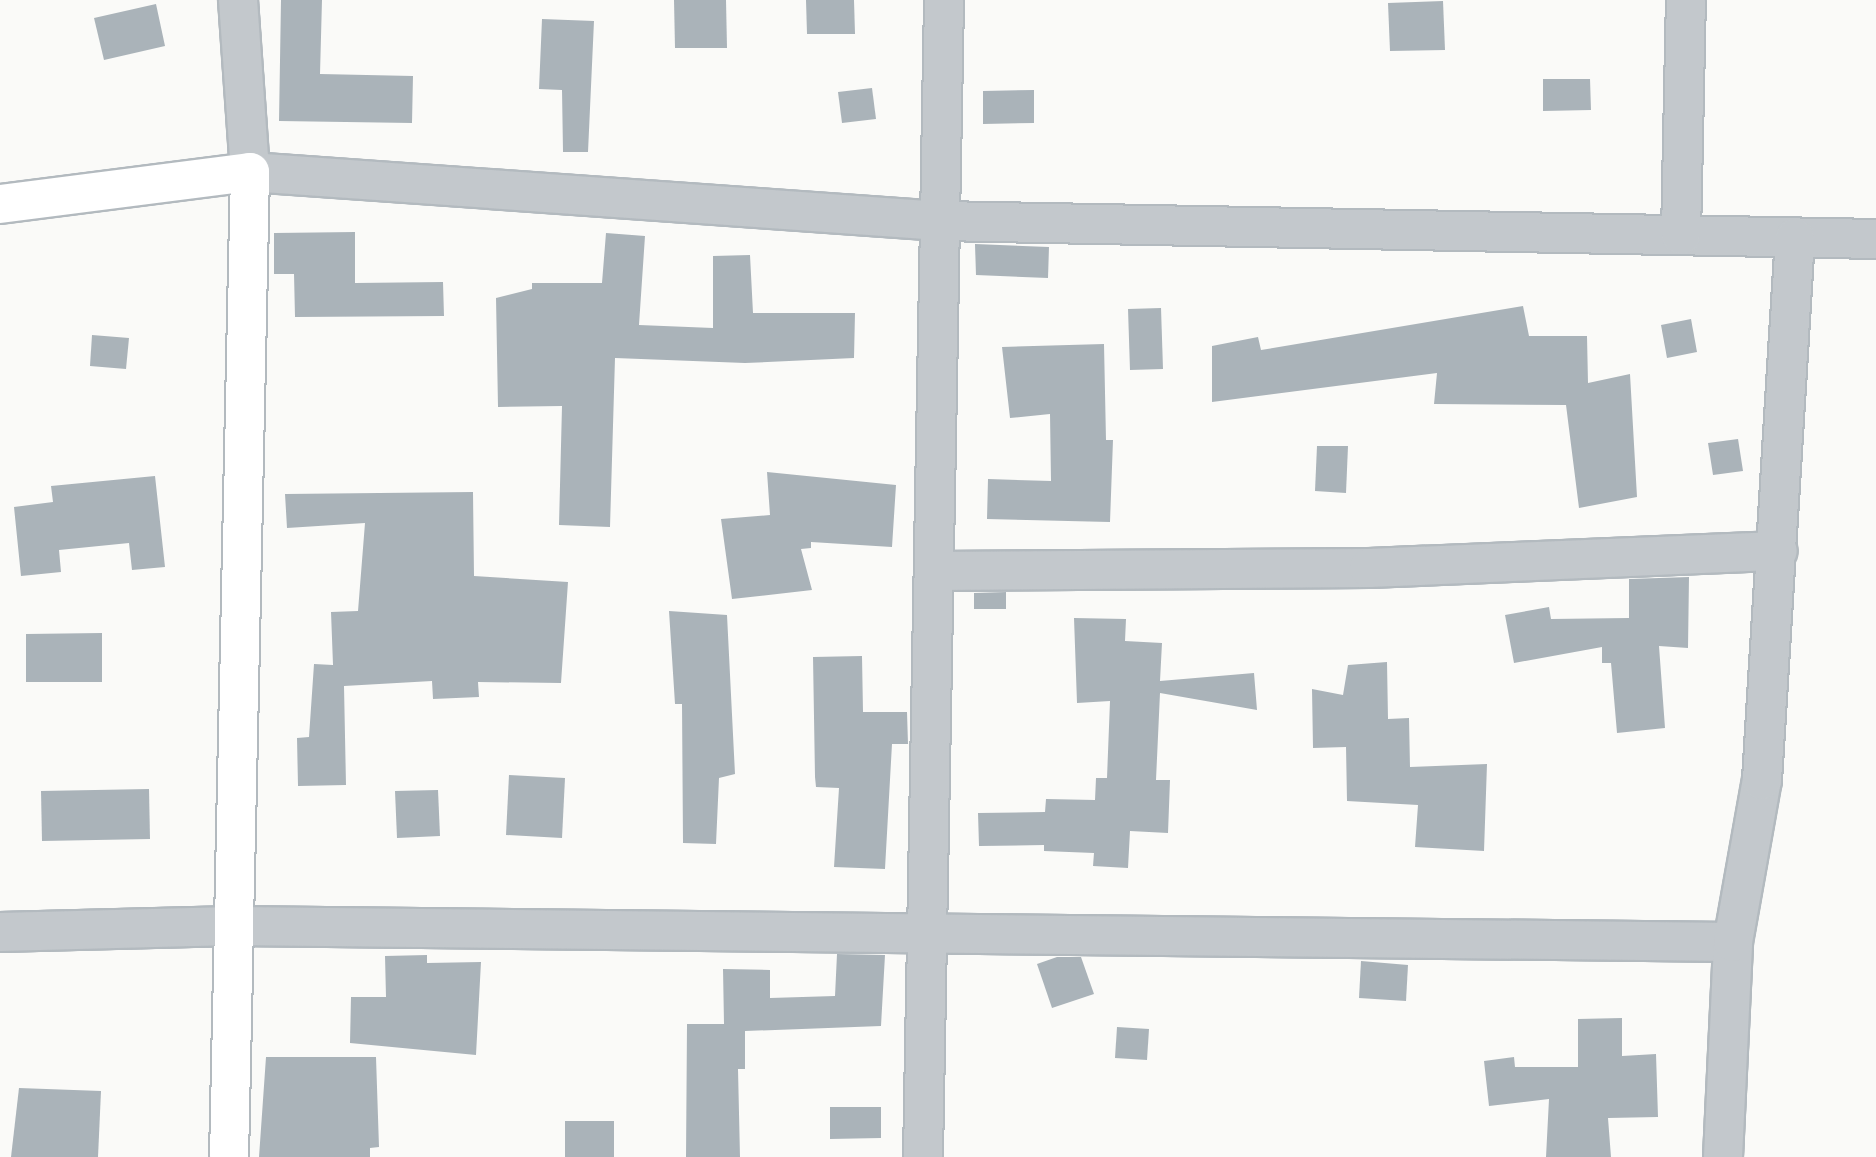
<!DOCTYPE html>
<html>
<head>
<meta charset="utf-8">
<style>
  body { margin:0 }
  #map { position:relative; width:1876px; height:1157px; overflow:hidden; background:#fafaf8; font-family:Jost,sans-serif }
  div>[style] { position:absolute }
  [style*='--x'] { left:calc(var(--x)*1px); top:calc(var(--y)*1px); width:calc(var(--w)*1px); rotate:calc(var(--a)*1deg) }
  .building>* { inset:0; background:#aab3b9 }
  .roads { filter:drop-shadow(2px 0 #b3babf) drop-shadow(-2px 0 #b3babf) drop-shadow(0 2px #b3babf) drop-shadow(0 -2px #b3babf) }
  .minor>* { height:38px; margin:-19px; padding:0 19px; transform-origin:19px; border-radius:19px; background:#c3c8cc }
  .secondary>* { height:38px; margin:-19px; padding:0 19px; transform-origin:19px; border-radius:19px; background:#fff }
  span { translate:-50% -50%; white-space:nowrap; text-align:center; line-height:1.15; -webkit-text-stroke:7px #fff; paint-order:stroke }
</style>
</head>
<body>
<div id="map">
  <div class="building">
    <div style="clip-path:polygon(281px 0,322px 0,320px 74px,413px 76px,412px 123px,279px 121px)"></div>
    <div style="clip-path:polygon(674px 0,726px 0,727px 48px,675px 48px)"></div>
    <div style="clip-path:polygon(806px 0,854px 0,855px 34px,807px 34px)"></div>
    <div style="clip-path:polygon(1443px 1px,1445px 50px,1390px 51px,1388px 3px)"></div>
    <div style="clip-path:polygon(156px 4px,165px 46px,104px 60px,94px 18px)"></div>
    <div style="clip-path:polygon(542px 19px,594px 21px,588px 152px,563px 152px,562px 90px,539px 89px)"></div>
    <div style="clip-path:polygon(1543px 79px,1590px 79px,1591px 110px,1543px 111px)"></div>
    <div style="clip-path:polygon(872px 88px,876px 119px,842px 123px,838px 92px)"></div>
    <div style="clip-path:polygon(1034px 90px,1034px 123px,983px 124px,983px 91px)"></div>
    <div style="clip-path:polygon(355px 232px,355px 283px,443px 282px,444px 316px,295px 317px,294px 274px,274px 274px,274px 233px)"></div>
    <div style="clip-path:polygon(606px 233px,645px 236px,639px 325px,713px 328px,713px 256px,750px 255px,753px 313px,855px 313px,854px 358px,745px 363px,615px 358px,610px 527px,559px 525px,562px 406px,498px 407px,496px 298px,532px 289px,532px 283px,602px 283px)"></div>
    <div style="clip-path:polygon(975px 244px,1049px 247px,1048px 278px,976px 275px)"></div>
    <div style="clip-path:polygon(1523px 306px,1529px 336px,1587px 336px,1588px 383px,1630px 374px,1637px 497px,1579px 508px,1566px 405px,1434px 404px,1437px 373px,1212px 402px,1212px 346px,1258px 337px,1261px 350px)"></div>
    <div style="clip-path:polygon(1161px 308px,1163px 369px,1130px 370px,1128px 309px)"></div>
    <div style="clip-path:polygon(1691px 319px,1697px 352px,1667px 358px,1661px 325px)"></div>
    <div style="clip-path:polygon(92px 335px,129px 338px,126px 369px,90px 366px)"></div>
    <div style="clip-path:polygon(1104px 344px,1106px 440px,1113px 440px,1110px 522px,987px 519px,988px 479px,1051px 481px,1050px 414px,1010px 418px,1002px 347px)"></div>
    <div style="clip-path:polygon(1738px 439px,1743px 471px,1713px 475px,1708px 443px)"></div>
    <div style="clip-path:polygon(1317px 446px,1348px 446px,1346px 493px,1315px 491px)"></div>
    <div style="clip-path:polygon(767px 472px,896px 485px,892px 547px,811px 542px,811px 548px,801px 549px,812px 590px,732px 599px,721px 519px,770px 515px)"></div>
    <div style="clip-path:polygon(155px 476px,165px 567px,132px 570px,129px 543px,59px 550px,61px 572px,21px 576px,14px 507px,53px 502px,51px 486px)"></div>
    <div style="clip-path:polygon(473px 492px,474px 576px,568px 582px,561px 683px,478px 682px,479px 697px,433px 699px,432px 681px,344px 686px,346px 785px,298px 786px,297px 738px,309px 737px,314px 664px,333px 665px,331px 612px,358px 611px,365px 523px,287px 528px,285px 494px)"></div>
    <div style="clip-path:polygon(1689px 577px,1688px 648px,1659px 646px,1665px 728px,1617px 733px,1611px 663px,1602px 663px,1602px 647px,1514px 663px,1505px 615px,1549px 607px,1551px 619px,1629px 618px,1629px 579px)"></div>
    <div style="clip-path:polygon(1006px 592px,1006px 609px,974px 609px,974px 593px)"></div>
    <div style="clip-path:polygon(669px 611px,727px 615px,735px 774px,719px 778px,716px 844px,683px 843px,682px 704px,675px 704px)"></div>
    <div style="clip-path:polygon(1074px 618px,1126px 619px,1125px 641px,1162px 643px,1160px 681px,1254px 673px,1257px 710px,1160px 693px,1156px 780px,1170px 780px,1168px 833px,1130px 831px,1128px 868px,1093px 866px,1094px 853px,1044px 851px,1044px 845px,979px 846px,978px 813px,1045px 812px,1046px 799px,1095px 800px,1096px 778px,1107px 778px,1110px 701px,1077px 703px)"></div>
    <div style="clip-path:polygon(102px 633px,102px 682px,26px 682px,26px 634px)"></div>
    <div style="clip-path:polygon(862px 656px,863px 712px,907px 712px,908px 744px,892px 744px,885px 869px,834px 867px,839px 788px,816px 787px,815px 777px,813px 657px)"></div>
    <div style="clip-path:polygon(1387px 662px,1388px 719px,1409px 718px,1410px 767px,1487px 764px,1484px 851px,1415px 847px,1418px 805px,1347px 801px,1346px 747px,1313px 748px,1312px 689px,1343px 695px,1348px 665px)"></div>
    <div style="clip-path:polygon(509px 775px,565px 778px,562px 838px,506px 835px)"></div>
    <div style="clip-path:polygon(149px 789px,150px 839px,42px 841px,41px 791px)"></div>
    <div style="clip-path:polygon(438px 790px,440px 836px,397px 838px,395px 791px)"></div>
    <div style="clip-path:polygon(837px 954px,885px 955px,881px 1026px,745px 1031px,745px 1069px,738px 1069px,740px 1157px,686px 1157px,687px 1024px,724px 1024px,723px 969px,770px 970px,770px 998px,835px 996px)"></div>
    <div style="clip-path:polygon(427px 955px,427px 963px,481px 962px,476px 1055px,350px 1043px,351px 997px,386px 997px,385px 956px)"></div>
    <div style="clip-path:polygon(1057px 957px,1081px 957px,1094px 994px,1052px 1008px,1037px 964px)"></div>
    <div style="clip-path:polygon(1361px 961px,1408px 965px,1406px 1001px,1359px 998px)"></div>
    <div style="clip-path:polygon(1622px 1018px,1622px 1056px,1656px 1054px,1658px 1117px,1608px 1118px,1611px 1157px,1546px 1157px,1549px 1099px,1489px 1106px,1484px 1061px,1514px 1057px,1515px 1067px,1578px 1067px,1578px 1019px)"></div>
    <div style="clip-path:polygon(1117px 1027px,1149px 1029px,1147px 1060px,1115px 1058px)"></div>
    <div style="clip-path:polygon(266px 1057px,376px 1057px,379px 1147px,370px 1148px,370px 1157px,259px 1157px)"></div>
    <div style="clip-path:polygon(19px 1088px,101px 1091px,98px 1157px,11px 1157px)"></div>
    <div style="clip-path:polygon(830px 1107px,881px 1107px,881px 1138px,830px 1139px)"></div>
    <div style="clip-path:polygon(565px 1121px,614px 1121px,614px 1157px,565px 1157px)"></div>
  </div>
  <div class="roads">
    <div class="minor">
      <div style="--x:238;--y:0;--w:172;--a:86"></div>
      <div style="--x:250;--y:172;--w:692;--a:4.06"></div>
      <div style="--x:940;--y:221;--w:936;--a:1.1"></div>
      <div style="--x:1681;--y:235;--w:235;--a:-88.8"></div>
      <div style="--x:934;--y:571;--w:435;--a:-0.4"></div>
      <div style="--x:1369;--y:568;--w:409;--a:-2.4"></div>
      <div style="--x:0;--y:932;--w:232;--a:-1.5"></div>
      <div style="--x:232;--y:926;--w:1501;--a:0.61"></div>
      <div style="--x:923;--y:1157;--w:1157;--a:-88.96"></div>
      <div style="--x:1723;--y:1157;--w:215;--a:-87.3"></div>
      <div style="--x:1733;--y:942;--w:165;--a:-79.9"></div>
      <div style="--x:1762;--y:780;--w:543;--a:-86.52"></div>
    </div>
    <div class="secondary">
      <div style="--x:0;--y:204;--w:252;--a:-7.3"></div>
      <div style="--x:250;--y:172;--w:985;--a:91.22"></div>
    </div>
  </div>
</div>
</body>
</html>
